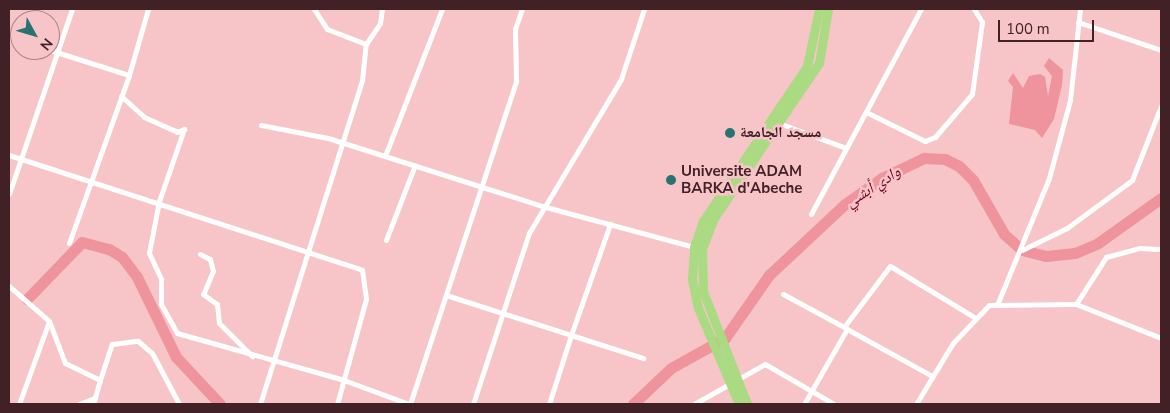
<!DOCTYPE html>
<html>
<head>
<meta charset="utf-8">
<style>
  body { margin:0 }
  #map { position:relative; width:1170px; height:413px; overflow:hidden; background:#f7c4c8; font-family:"Nunito Sans","Noto Naskh Arabic",sans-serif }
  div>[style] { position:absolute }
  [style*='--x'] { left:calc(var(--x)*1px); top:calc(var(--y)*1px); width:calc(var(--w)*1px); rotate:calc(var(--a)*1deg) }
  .water>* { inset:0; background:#ef939c }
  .river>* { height:11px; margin:-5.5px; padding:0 5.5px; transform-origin:5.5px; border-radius:5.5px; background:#ef939c }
  .minor>* { height:5px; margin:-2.5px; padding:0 2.5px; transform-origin:2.5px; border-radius:2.5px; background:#fff }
  .trunk>* { height:9px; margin:-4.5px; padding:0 4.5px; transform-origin:4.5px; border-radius:4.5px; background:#aadb82 }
  .dots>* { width:14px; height:14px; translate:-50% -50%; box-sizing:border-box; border:2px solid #f7c4c8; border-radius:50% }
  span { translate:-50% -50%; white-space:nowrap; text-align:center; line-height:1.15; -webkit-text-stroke:5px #f7c4c8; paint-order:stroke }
  .poi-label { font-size:15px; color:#412125; font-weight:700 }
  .left { translate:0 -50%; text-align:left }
  .water-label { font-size:16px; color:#730025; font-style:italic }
  .frame { position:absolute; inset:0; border:10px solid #412125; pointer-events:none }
  .north { position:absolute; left:10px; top:10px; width:50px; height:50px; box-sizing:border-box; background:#f7c4c8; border:1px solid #ae8387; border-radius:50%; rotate:129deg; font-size:14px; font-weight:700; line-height:20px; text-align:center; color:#412125 }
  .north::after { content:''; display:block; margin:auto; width:18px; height:22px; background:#287371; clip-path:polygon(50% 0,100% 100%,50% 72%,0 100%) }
  .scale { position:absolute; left:998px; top:20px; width:96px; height:22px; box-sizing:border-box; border:2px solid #412125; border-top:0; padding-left:6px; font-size:15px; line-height:18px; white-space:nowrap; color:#412125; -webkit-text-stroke:4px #f7c4c8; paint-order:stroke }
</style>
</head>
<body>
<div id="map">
  <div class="water">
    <div style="clip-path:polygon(1049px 58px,1063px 70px,1062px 85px,1054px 119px,1042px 138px,1035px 130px,1009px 124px,1013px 87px,1008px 81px,1013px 73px,1023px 88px,1029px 76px,1040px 74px,1045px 77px,1048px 96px,1052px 76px,1044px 66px)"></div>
  </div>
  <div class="river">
    <div style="--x:27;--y:299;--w:79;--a:-46"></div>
    <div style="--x:82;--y:242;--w:28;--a:15"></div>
    <div style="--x:109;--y:249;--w:15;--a:32"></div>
    <div style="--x:122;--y:257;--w:25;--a:53"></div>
    <div style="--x:137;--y:277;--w:89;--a:64"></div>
    <div style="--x:176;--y:357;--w:64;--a:46.9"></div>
    <div style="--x:633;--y:404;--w:52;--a:-43.5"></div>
    <div style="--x:671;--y:368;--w:62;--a:-29.1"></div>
    <div style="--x:725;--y:338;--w:77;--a:-55.1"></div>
    <div style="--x:769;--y:275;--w:104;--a:-43.1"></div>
    <div style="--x:845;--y:204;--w:45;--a:-35.1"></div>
    <div style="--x:882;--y:178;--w:47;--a:-25.5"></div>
    <div style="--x:924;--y:158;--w:21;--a:3"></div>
    <div style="--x:945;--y:159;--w:16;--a:27"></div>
    <div style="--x:959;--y:166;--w:20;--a:45"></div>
    <div style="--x:973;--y:180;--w:62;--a:60.1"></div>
    <div style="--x:1004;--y:234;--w:24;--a:42"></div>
    <div style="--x:1022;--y:250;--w:25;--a:14"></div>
    <div style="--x:1046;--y:256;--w:29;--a:-6"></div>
    <div style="--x:1075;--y:253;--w:25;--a:-23"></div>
    <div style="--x:1098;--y:243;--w:77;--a:-35.5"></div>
  </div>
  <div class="minor">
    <div style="--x:314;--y:9;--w:24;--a:57"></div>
    <div style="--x:327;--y:29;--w:42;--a:21"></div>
    <div style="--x:1078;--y:22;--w:88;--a:18.6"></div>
    <div style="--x:9;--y:36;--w:12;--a:20"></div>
    <div style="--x:50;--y:50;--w:83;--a:17.6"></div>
    <div style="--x:129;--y:75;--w:69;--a:-73.9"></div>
    <div style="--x:121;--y:96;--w:31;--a:42"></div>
    <div style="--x:144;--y:117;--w:36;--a:24"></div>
    <div style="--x:177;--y:132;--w:8;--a:-23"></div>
    <div style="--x:866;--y:112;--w:66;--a:26.2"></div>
    <div style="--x:925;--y:141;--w:11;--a:-22"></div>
    <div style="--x:935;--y:137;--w:57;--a:-49.3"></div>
    <div style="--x:972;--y:94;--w:73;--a:-82.1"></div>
    <div style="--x:982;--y:22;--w:15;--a:-122"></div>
    <div style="--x:776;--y:122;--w:75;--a:20.4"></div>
    <div style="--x:261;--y:125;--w:68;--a:11"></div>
    <div style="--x:328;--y:138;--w:225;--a:17.6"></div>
    <div style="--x:542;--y:206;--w:157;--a:15.1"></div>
    <div style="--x:184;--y:129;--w:76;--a:109.1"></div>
    <div style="--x:159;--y:201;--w:53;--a:100.9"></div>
    <div style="--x:149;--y:253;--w:29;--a:65"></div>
    <div style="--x:161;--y:279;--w:25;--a:90"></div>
    <div style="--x:161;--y:304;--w:33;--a:61"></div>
    <div style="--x:177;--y:333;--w:170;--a:15.7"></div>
    <div style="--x:341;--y:379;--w:72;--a:20.2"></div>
    <div style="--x:9;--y:155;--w:371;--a:18"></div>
    <div style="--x:362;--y:270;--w:29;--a:82"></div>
    <div style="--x:366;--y:299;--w:109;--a:105.4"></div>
    <div style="--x:385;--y:156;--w:158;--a:-68.8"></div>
    <div style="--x:9;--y:194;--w:195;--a:-71.2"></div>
    <div style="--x:811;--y:214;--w:233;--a:-61.8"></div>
    <div style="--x:386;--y:240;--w:80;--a:-68.9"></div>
    <div style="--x:69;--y:243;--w:178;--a:-70.3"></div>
    <div style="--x:1022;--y:250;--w:50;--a:-26.1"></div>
    <div style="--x:1067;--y:228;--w:81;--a:-36.4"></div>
    <div style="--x:1132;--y:180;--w:79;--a:-68.6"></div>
    <div style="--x:200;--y:254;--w:11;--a:27"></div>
    <div style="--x:210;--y:259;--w:12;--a:76"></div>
    <div style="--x:213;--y:271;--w:25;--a:113"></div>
    <div style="--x:203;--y:294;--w:17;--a:36"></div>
    <div style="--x:217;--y:304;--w:19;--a:84"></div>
    <div style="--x:219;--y:323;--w:47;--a:45"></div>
    <div style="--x:9;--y:286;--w:53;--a:41.2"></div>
    <div style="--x:49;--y:321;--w:45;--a:69.1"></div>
    <div style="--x:65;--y:363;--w:39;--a:26"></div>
    <div style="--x:100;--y:380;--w:25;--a:106"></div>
    <div style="--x:783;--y:294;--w:72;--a:28.4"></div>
    <div style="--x:446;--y:295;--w:131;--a:17.7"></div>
    <div style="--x:571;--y:335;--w:118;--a:-70.6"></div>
    <div style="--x:1076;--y:304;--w:56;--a:-57.4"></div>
    <div style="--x:1106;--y:257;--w:35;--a:-15"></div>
    <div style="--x:1140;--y:248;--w:18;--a:3"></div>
    <div style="--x:997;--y:305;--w:137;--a:-67.7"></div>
    <div style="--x:1049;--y:178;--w:81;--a:-74.9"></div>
    <div style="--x:1070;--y:100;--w:92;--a:-83.7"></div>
    <div style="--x:844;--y:327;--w:76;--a:-53"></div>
    <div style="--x:890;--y:266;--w:98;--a:31.3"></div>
    <div style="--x:100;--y:380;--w:38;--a:-72"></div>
    <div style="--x:112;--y:344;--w:26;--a:-7"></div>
    <div style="--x:138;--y:341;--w:18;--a:41"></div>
    <div style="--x:152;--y:353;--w:58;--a:62.1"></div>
    <div style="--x:19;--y:404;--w:88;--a:-70.1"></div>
    <div style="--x:79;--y:404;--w:17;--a:-21"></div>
    <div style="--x:260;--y:404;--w:340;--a:-72.5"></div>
    <div style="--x:362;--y:80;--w:36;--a:-84"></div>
    <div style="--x:366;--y:44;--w:25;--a:-56"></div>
    <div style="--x:380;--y:23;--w:14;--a:-82"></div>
    <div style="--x:410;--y:404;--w:340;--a:-71.8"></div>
    <div style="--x:516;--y:81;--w:52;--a:-91.1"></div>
    <div style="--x:515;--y:29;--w:21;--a:-71"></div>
    <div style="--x:473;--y:404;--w:180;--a:-71.9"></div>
    <div style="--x:529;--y:233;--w:179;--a:-59.1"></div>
    <div style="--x:621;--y:79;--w:74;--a:-71.8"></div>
    <div style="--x:549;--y:404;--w:72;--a:-72.3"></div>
    <div style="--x:571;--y:335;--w:76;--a:17.7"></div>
    <div style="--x:694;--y:404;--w:81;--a:-29.4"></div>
    <div style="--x:765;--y:364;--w:80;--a:30.1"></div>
    <div style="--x:804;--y:404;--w:86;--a:-60.2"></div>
    <div style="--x:847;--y:329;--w:97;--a:28.9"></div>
    <div style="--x:916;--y:404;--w:71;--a:-58.8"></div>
    <div style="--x:953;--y:343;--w:52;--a:-46.5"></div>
    <div style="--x:989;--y:305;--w:87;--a:-0.7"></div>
    <div style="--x:1076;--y:304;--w:92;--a:21.8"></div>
  </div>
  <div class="trunk">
    <div style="--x:739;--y:404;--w:104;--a:-113.1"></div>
    <div style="--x:698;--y:308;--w:30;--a:-102"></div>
    <div style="--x:692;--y:279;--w:32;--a:-86"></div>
    <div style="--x:694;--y:247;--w:28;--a:-71"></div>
    <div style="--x:703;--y:221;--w:187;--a:-56.1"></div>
    <div style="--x:807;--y:66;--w:58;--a:-78.1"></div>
    <div style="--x:747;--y:404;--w:121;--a:-111.3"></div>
    <div style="--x:703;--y:291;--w:42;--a:-91.4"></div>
    <div style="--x:702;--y:249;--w:33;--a:-69"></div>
    <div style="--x:714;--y:218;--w:187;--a:-55.9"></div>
    <div style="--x:819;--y:63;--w:55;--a:-80.5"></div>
  </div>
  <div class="dots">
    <div style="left:730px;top:133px;background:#287371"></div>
    <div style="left:671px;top:180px;background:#287371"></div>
  </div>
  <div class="poi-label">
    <span class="left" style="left:740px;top:133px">مسجد الجامعة</span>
    <span class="left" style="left:681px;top:180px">Universite ADAM<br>BARKA d'Abeche</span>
  </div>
  <div class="water-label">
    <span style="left:873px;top:187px;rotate:-33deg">وادي أبشي</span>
  </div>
  <div class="frame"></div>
  <div class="north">N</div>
  <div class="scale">100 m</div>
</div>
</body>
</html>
